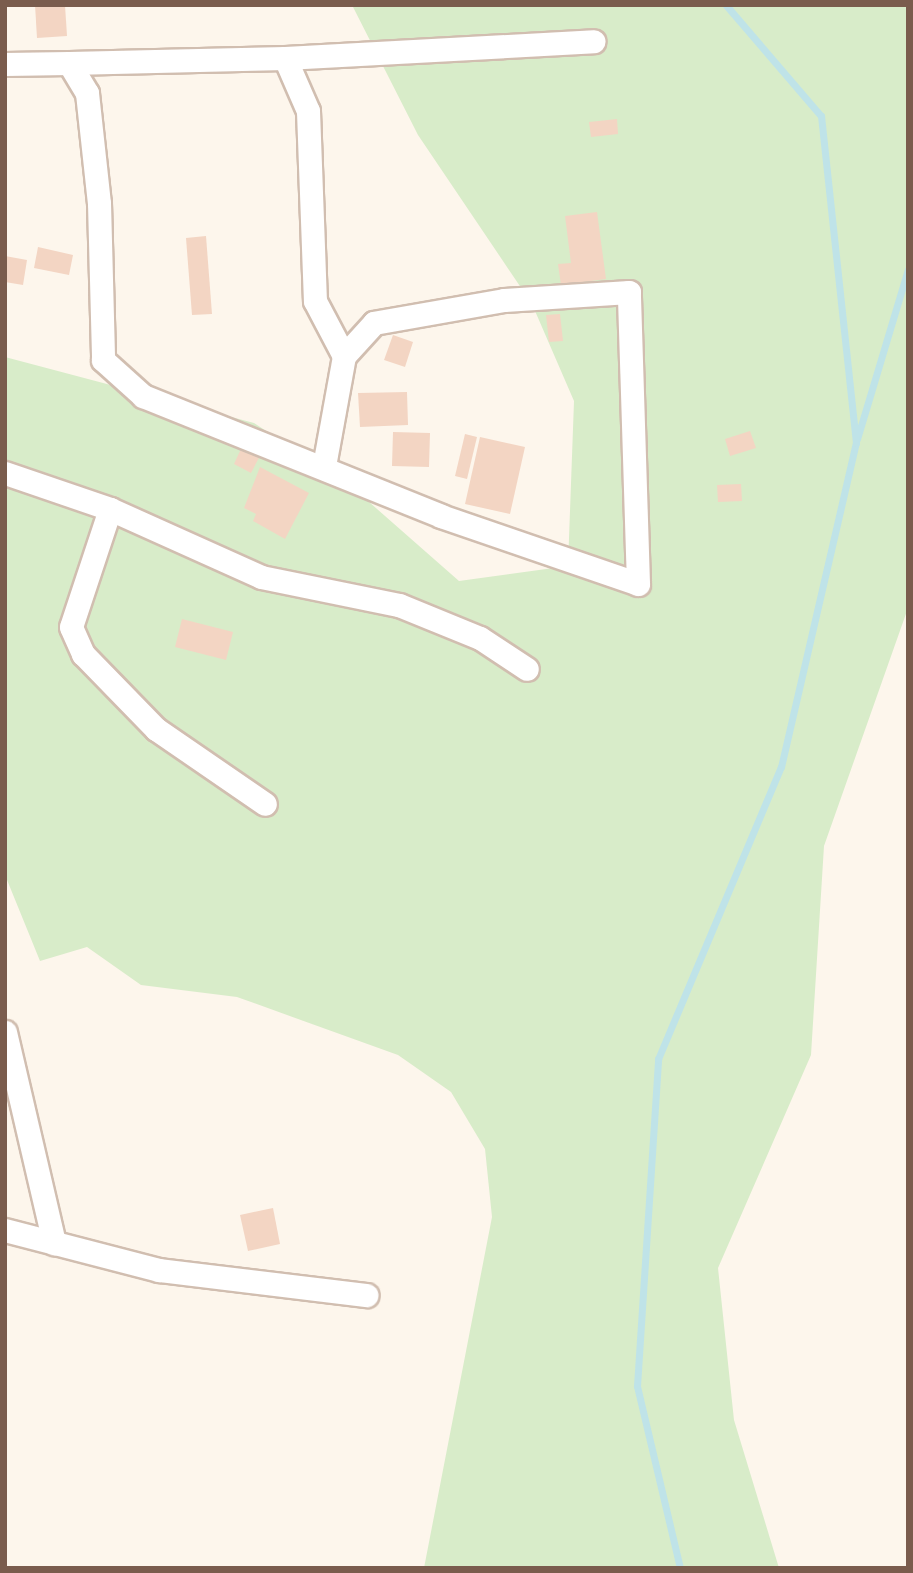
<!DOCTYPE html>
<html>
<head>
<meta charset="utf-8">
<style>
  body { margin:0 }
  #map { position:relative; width:913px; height:1573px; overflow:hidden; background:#fdf6ec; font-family:"Golos Text",sans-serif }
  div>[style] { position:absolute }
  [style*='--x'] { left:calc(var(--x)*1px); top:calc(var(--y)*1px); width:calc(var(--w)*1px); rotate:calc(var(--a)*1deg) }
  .green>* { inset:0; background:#d8ecc9 }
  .stream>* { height:7px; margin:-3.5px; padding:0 3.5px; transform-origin:3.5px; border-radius:3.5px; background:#bfe3e8 }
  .building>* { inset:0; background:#f3d5c3 }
  .roads { filter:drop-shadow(2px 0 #d1beb0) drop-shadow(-2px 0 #d1beb0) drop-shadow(0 2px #d1beb0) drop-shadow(0 -2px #d1beb0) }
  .street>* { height:23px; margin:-11.5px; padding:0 11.5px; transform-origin:11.5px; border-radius:11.5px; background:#fff }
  span { translate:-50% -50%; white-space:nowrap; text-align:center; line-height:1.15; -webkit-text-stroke:5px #fffaf3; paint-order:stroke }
  .frame { position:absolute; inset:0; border:7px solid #7a5c4d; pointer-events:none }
</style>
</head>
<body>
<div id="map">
  <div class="green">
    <div style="clip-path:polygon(352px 5px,908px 5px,908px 608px,824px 846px,811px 1055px,718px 1268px,734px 1420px,779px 1568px,424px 1568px,492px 1217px,485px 1149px,451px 1092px,398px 1055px,237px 997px,141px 985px,87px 947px,40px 961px,5px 875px,5px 357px,254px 423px,352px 487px,459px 581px,568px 566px,574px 401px,532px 304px,418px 135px)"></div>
  </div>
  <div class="stream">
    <div style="--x:857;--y:439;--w:177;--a:-73.3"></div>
    <div style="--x:680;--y:1568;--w:187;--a:-103.3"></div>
    <div style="--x:637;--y:1386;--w:328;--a:-86.3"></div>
    <div style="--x:658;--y:1059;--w:317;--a:-67.2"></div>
    <div style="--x:781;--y:767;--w:333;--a:-77"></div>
    <div style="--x:856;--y:443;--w:329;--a:-96.1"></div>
    <div style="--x:821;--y:116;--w:146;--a:-130.6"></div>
  </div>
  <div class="building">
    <div style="clip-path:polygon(35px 5px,65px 5px,67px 36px,37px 38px)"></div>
    <div style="clip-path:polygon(617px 119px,618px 134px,591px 137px,589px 122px)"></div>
    <div style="clip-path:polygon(597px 212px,606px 279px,561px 285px,558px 264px,571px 263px,565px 216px)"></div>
    <div style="clip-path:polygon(206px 236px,212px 314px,192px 315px,186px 238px)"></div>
    <div style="clip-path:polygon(38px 247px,73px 255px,69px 275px,34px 268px)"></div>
    <div style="clip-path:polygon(5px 256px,27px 260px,23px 285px,5px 282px)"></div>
    <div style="clip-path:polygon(560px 314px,563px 341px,549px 342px,546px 315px)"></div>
    <div style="clip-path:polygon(393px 335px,413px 342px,405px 367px,384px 360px)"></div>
    <div style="clip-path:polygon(407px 392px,408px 425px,360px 427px,358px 393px)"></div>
    <div style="clip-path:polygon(750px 431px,756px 448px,730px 456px,725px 439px)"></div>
    <div style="clip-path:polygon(393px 432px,430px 433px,429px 467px,392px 466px)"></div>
    <div style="clip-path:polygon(465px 434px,477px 437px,467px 479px,455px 476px)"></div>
    <div style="clip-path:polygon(480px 437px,525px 447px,510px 514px,465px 504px)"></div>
    <div style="clip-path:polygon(246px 438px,263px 450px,251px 473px,234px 464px)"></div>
    <div style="clip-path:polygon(260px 467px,309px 493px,285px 539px,253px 521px,256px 514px,244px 508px)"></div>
    <div style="clip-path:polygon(741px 484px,742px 501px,718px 502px,717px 485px)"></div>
    <div style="clip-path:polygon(182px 619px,233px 632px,226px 660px,175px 647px)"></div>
    <div style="clip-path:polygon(273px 1208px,280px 1244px,248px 1251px,240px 1215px)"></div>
  </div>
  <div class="roads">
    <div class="street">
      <div style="--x:285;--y:58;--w:309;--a:-3.1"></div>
      <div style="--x:69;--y:63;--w:216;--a:-1.3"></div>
      <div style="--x:285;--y:58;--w:58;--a:66.5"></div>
      <div style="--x:308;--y:111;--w:190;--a:87.9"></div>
      <div style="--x:315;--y:301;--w:62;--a:62.2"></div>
      <div style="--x:5;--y:64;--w:64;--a:-0.9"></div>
      <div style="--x:69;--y:63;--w:35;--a:59"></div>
      <div style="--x:87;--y:93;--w:111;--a:83.8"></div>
      <div style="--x:99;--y:203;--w:157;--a:88.5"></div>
      <div style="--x:103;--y:360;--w:54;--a:42"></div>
      <div style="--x:143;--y:396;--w:321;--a:21.9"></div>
      <div style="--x:441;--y:516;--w:208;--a:19"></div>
      <div style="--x:638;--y:584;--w:292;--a:-91.8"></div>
      <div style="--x:629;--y:292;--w:125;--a:176.3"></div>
      <div style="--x:504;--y:300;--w:132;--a:170"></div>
      <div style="--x:374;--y:323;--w:45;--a:132.3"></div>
      <div style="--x:344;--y:356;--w:112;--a:100.3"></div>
      <div style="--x:5;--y:473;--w:111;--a:18.9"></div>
      <div style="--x:110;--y:509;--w:166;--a:24.2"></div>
      <div style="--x:261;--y:577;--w:141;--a:11.5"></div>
      <div style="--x:399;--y:605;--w:87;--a:22.2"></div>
      <div style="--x:480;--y:638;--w:56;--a:33.4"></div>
      <div style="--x:110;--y:509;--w:124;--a:108.3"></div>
      <div style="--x:71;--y:627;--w:30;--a:66"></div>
      <div style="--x:83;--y:654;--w:105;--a:45.8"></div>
      <div style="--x:156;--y:729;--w:132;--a:34.5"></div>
      <div style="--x:5;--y:1032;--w:217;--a:76.9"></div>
      <div style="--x:5;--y:1230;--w:159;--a:14.6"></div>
      <div style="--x:159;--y:1270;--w:209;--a:6.9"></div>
    </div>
  </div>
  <div class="frame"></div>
</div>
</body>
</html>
